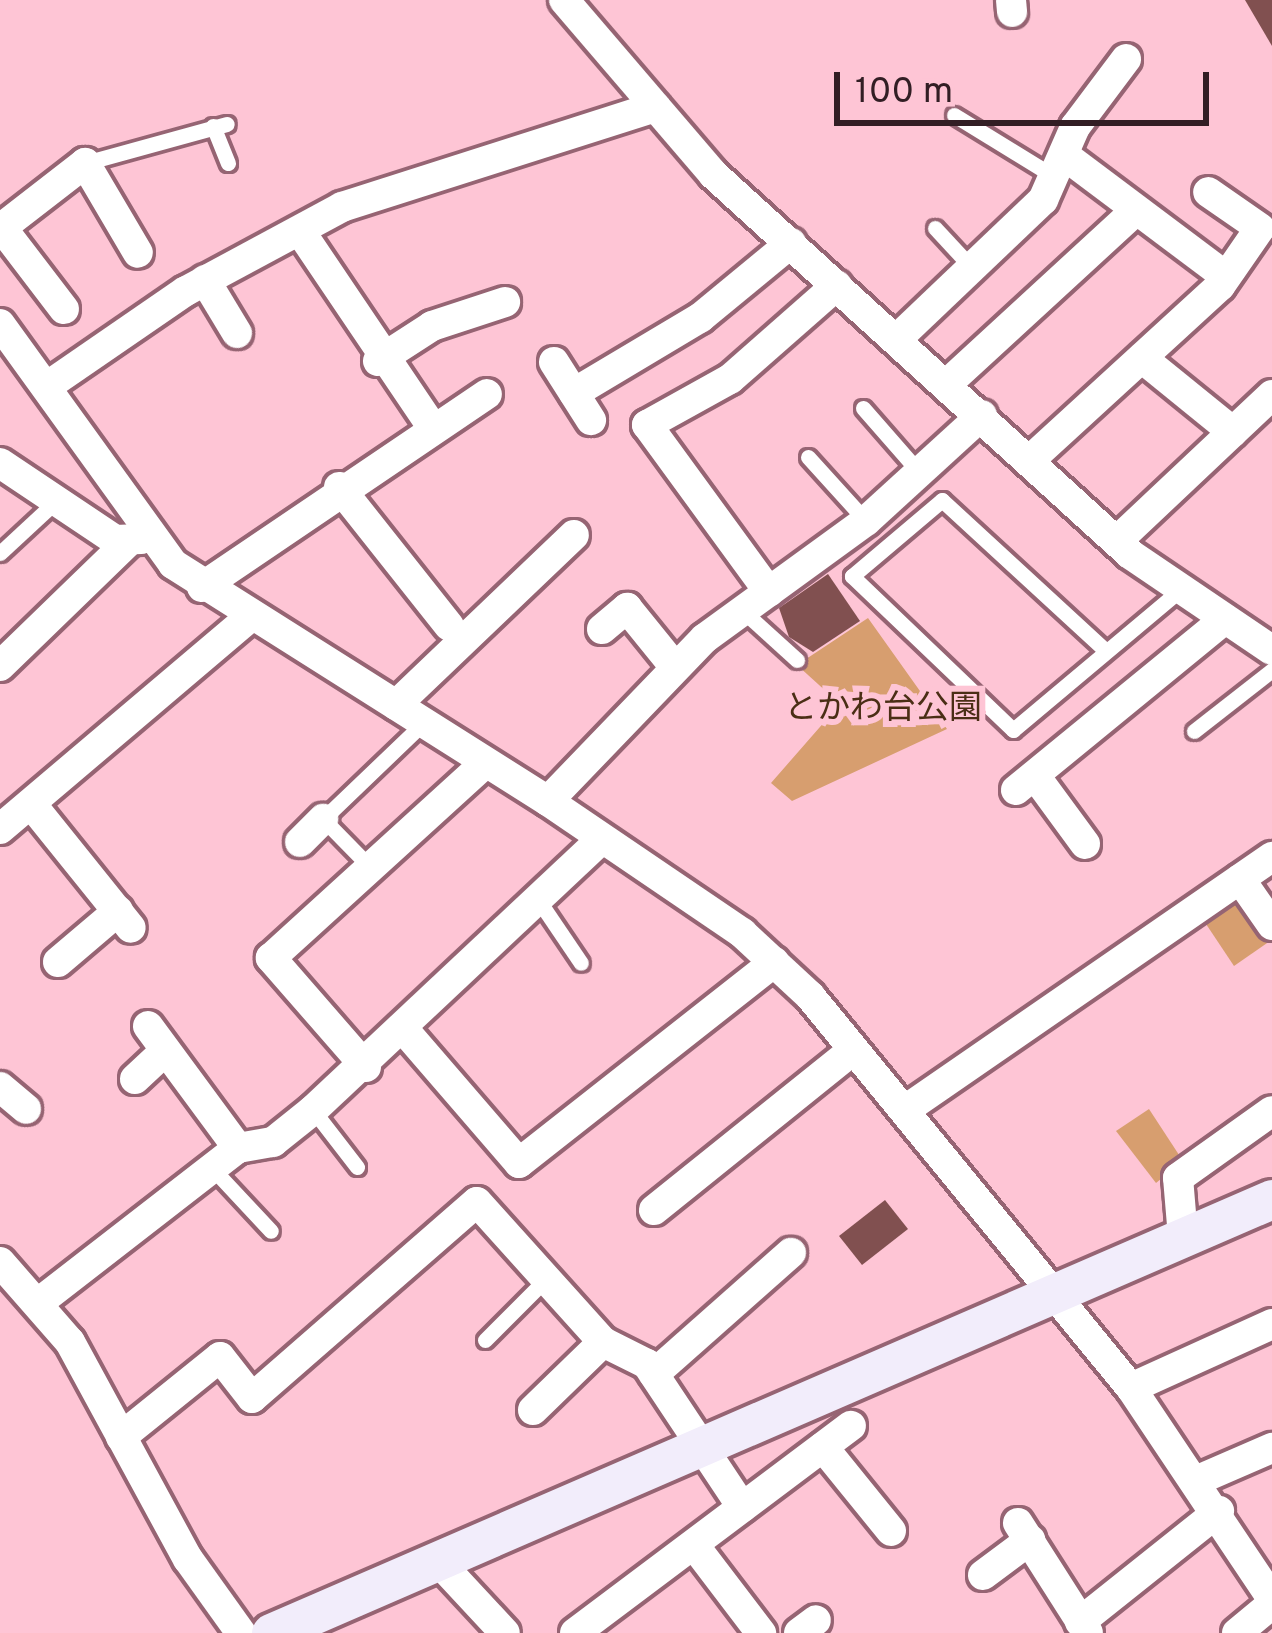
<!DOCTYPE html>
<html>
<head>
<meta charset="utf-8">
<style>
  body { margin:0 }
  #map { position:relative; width:1272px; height:1633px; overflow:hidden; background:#fec5d5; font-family:Overpass,"Noto Sans JP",sans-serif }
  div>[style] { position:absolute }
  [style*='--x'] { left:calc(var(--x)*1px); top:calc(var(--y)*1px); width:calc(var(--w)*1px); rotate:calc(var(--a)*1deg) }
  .green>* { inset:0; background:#d79e6f }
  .building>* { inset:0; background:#815050 }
  .roads { filter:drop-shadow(3px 0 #966473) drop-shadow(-3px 0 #966473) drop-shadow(0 3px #966473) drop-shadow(0 -3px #966473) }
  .lane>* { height:15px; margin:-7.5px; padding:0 7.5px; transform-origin:7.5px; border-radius:7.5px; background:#fff }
  .street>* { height:30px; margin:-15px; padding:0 15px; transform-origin:15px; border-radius:15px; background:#fff }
  .secondary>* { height:39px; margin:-19.5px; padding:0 19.5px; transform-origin:19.5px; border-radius:19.5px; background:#f2edfb }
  span { translate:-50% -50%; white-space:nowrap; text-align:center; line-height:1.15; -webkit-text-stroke:12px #fec5d5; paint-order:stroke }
  .park-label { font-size:33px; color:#4a2e15 }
  .scale { position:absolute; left:834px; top:72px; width:375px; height:54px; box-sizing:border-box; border:6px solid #321e24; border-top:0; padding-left:15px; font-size:36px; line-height:42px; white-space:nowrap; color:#321e24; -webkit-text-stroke:9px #fec5d5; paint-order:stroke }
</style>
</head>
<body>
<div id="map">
  <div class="green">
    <div style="clip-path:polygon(868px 618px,947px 729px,792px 801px,771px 783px,840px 704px,797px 665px)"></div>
    <div style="clip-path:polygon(1231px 898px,1270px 941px,1234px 966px,1202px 918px)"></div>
    <div style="clip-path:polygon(1149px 1109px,1183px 1161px,1156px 1183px,1116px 1131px)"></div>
  </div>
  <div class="building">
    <div style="clip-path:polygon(1245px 0,1272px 0,1272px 46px)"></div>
    <div style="clip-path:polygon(828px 574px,860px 621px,813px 652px,789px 637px,779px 608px)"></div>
    <div style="clip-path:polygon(885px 1200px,908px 1229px,862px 1265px,839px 1236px)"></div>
  </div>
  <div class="roads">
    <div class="lane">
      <div style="--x:954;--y:115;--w:116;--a:31.6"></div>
      <div style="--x:213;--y:126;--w:40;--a:68"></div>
      <div style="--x:85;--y:163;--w:147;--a:-15.4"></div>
      <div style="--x:935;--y:228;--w:54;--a:47.2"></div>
      <div style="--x:863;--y:408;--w:86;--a:48.8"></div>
      <div style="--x:808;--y:457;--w:86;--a:47.8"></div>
      <div style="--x:0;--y:553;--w:76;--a:-42.9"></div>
      <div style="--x:743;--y:611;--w:73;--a:42.2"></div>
      <div style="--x:1106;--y:651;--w:223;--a:-137.4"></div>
      <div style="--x:942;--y:500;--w:118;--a:139.8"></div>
      <div style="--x:852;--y:576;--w:223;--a:43.7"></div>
      <div style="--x:1013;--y:730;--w:219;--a:-40"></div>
      <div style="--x:1194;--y:731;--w:99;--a:-38"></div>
      <div style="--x:371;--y:868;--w:69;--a:-134.4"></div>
      <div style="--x:323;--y:819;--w:139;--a:-43.8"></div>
      <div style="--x:541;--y:904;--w:71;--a:55.9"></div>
      <div style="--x:313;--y:1110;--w:72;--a:52.3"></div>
      <div style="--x:212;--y:1168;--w:86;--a:46.9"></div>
      <div style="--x:485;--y:1340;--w:83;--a:-45"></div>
    </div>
    <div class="street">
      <div style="--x:564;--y:0;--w:229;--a:49.4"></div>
      <div style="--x:713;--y:174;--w:564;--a:42.34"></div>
      <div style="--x:1130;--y:554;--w:171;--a:34.1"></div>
      <div style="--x:1011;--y:0;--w:12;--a:85"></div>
      <div style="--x:1064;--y:155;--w:200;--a:36.9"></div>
      <div style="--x:2;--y:228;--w:102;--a:52.6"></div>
      <div style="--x:0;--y:229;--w:108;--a:-37.8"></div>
      <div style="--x:85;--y:163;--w:104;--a:59.5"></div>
      <div style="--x:300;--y:231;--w:238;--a:56"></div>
      <div style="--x:205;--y:280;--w:62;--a:58.9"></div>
      <div style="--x:0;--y:324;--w:296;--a:54.2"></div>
      <div style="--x:173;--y:564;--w:444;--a:32.3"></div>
      <div style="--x:548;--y:801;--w:235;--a:34.2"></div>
      <div style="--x:742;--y:933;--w:93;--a:42.8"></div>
      <div style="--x:810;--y:996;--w:507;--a:50.69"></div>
      <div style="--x:1131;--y:1388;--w:254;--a:56.2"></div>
      <div style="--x:899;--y:337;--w:199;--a:-43.6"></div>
      <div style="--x:1043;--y:200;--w:80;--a:-66.3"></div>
      <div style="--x:1075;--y:127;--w:85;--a:-53.1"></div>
      <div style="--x:1142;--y:358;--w:117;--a:39.1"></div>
      <div style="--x:378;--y:361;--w:64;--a:-32.9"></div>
      <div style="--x:432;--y:326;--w:77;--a:-18.2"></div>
      <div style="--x:554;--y:362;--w:69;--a:57.5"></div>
      <div style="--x:948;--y:383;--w:251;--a:-42.6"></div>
      <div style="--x:49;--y:385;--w:166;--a:-34.5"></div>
      <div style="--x:186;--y:291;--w:177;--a:-28.3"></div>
      <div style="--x:342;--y:207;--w:329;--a:-17.7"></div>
      <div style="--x:574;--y:393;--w:147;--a:-30.8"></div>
      <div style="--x:700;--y:318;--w:118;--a:-39.5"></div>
      <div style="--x:1030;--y:460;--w:258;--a:-42.5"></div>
      <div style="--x:1220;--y:286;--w:70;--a:-55.4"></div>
      <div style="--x:1260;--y:228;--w:63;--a:-145.3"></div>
      <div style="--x:0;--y:463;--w:138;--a:33.8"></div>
      <div style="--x:115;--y:540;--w:26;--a:-2"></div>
      <div style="--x:339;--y:487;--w:177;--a:51.6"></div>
      <div style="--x:1117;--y:541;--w:213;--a:-43.3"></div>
      <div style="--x:202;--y:587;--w:344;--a:-34.1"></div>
      <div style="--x:769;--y:592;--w:207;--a:-126.1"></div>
      <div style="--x:647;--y:425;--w:95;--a:-29"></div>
      <div style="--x:730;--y:379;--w:142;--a:-41.3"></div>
      <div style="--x:602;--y:629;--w:33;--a:-40"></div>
      <div style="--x:627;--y:608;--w:75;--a:51"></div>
      <div style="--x:0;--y:666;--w:181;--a:-44.1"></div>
      <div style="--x:396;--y:705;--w:246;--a:-43.7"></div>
      <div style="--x:1036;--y:777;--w:83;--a:53.8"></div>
      <div style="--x:1016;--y:790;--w:270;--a:-39.3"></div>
      <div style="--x:548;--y:801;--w:226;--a:-46.1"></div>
      <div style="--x:705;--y:638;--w:199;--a:-36"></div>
      <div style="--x:866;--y:521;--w:157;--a:-42.4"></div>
      <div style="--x:36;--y:810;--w:151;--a:51.2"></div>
      <div style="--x:0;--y:829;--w:326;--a:-40.3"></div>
      <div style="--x:300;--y:842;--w:33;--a:-45"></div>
      <div style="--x:1240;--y:879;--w:56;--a:55.2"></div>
      <div style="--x:58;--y:962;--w:79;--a:-40.4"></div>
      <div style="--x:148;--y:1026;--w:152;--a:53.6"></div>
      <div style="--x:406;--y:1032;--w:173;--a:49.2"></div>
      <div style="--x:519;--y:1163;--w:325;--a:-38.2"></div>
      <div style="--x:366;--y:1067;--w:145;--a:-131.1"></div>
      <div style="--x:271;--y:958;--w:288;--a:-42.3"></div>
      <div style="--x:135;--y:1079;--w:41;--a:-43"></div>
      <div style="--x:0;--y:1087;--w:34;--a:40"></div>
      <div style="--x:905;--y:1110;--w:446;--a:-34.6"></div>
      <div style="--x:654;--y:1210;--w:254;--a:-38.8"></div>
      <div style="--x:1183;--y:1237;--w:59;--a:-94.8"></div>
      <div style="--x:1178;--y:1178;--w:115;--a:-35.5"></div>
      <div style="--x:0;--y:1262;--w:106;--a:48.8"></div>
      <div style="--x:70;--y:1342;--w:247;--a:61.5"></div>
      <div style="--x:188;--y:1559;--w:91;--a:54.4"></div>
      <div style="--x:42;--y:1300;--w:248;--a:-37.8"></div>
      <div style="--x:238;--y:1148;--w:36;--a:-10"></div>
      <div style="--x:273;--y:1142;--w:51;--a:-38.7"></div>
      <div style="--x:313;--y:1110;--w:391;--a:-43.2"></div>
      <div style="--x:654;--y:1374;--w:183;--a:-41.5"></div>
      <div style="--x:1131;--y:1388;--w:155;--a:-24.4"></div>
      <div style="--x:533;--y:1410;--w:98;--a:-44.2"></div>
      <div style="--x:121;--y:1437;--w:127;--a:-38.9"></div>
      <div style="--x:220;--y:1357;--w:52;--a:52"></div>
      <div style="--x:252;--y:1398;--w:298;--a:-41.1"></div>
      <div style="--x:477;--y:1202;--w:188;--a:48"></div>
      <div style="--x:603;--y:1342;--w:49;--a:26.6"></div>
      <div style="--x:647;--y:1364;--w:172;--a:56.4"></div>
      <div style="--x:823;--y:1447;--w:108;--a:51"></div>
      <div style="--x:1198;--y:1480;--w:81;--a:-23.4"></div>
      <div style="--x:1018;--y:1523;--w:130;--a:57.5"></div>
      <div style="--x:694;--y:1545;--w:111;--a:52.7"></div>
      <div style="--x:438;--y:1561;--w:98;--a:47.1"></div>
      <div style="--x:983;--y:1575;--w:59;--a:-36.7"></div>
      <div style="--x:1080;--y:1622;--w:178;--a:-38.6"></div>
      <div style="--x:575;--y:1633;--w:345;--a:-36.9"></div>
      <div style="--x:799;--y:1633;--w:21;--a:-37"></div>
      <div style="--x:1237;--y:1633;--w:45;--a:-39.6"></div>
    </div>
    <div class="secondary">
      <div style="--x:271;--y:1633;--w:1091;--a:-23.44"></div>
    </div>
  </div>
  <div class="park-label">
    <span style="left:883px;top:711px">とかわ台公園</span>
  </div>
  <div class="scale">100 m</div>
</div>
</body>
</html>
